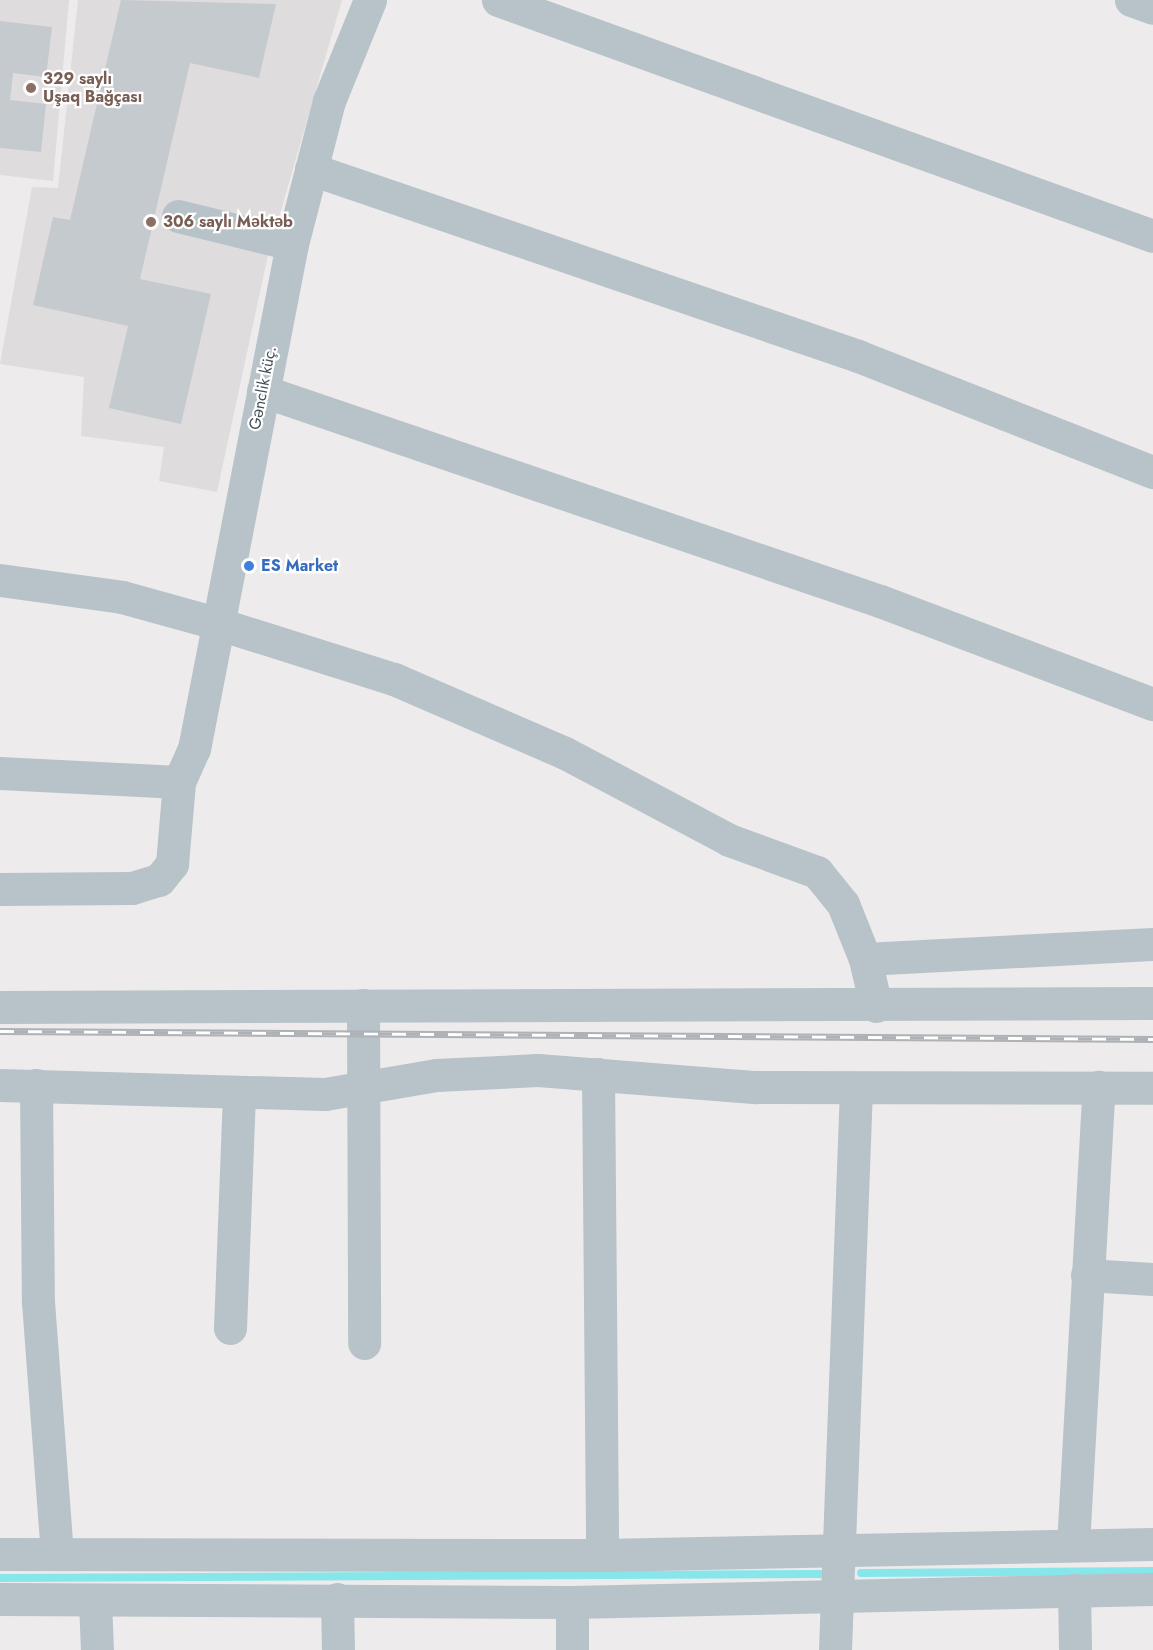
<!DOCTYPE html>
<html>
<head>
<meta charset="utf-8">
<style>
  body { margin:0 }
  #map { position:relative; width:1153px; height:1650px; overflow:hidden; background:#eeebec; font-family:Jost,sans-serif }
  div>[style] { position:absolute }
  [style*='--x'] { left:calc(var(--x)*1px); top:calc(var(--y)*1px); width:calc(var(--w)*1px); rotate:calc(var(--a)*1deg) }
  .education>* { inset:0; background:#dfdcdd }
  .stream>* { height:8px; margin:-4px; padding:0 4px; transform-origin:4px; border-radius:4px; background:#86e6ea }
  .building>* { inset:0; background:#c5cacf }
  .minor>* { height:33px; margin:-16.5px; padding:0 16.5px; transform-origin:16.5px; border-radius:16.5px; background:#b7c3c8 }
  .rail>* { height:7px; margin-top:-3.5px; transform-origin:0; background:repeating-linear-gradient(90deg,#fff 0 14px,#aeb2b6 0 28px); box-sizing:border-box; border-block:2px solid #aeb2b6 }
  .dots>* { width:16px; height:16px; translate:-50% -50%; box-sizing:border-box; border:3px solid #fff; border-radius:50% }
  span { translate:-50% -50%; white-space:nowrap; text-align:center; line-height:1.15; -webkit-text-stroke:4.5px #fff; paint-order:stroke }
  .education-label { font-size:16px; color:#785e54; font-weight:700 }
  .left { translate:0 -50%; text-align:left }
  .street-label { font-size:16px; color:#445258 }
  .shop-label { font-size:16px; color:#366cbe; font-weight:700 }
</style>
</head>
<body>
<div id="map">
  <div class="education">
    <div style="clip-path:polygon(0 0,69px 0,53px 181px,0 175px)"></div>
    <div style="clip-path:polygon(78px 0,342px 0,268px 255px,217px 492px,159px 481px,164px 447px,81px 436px,84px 377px,0 364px,32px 187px,58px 188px)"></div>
  </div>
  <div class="stream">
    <div style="--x:861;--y:1573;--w:292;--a:-0.4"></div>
    <div style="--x:0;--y:1578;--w:820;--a:-0.28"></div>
  </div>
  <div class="building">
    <div style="clip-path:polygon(121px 0,276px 4px,259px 78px,190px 63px,140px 279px,211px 294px,181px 424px,109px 408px,128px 326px,33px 305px,53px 217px,70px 220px)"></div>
    <div style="clip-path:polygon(0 21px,52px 27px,46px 77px,13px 73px,10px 100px,46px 104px,41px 152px,0 148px)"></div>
  </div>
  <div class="minor">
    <div style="--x:498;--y:0;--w:696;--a:19.81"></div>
    <div style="--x:1131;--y:0;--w:23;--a:20"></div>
    <div style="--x:311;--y:169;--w:578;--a:18.87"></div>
    <div style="--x:858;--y:356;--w:317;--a:21.5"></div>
    <div style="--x:178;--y:216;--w:117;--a:13.8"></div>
    <div style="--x:263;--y:391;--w:652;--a:18.8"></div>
    <div style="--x:880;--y:601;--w:292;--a:20.7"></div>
    <div style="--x:0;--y:580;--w:123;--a:7.9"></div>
    <div style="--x:122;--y:597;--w:98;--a:15.5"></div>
    <div style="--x:216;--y:623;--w:187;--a:17.5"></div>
    <div style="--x:394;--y:679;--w:186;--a:23.4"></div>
    <div style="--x:565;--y:753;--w:186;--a:27.9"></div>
    <div style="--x:729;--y:840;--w:94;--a:20"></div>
    <div style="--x:817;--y:872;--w:41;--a:50.9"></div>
    <div style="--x:843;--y:904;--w:59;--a:68.2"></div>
    <div style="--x:0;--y:773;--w:179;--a:2.9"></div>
    <div style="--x:179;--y:782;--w:36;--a:-66"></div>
    <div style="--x:194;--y:749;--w:514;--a:-79.02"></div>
    <div style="--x:292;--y:244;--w:148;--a:-75.5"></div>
    <div style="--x:329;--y:101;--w:109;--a:-67.9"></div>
    <div style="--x:0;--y:889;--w:132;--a:-0.4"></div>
    <div style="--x:132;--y:888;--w:28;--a:-17"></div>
    <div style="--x:159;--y:880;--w:21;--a:-51"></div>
    <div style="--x:172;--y:864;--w:82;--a:-85.1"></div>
    <div style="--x:363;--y:1005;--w:338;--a:89.8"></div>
    <div style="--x:876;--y:1006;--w:48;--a:-103.2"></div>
    <div style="--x:865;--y:959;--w:288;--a:-3"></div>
    <div style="--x:0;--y:1007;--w:1153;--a:-0.2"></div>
    <div style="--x:598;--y:1074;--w:481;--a:89.5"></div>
    <div style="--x:0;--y:1085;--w:325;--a:1.6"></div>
    <div style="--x:325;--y:1094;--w:113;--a:-9.7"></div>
    <div style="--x:436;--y:1075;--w:102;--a:-2.8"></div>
    <div style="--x:538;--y:1070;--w:219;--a:4.5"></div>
    <div style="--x:756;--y:1087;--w:397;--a:0.1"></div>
    <div style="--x:36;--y:1085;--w:217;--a:89.5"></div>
    <div style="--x:38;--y:1302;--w:252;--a:85.7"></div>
    <div style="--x:1087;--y:1275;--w:66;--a:3.5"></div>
    <div style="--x:230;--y:1328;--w:233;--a:-87.8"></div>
    <div style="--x:1073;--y:1545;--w:459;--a:-86.8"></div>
    <div style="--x:0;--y:1554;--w:602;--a:0.1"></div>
    <div style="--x:602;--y:1555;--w:551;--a:-1.14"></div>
    <div style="--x:1074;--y:1590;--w:60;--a:89"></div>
    <div style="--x:0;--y:1599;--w:572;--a:0.3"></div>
    <div style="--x:572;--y:1602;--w:581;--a:-1.28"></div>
    <div style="--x:337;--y:1599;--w:51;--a:88.9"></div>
    <div style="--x:95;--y:1601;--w:49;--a:87.7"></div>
    <div style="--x:572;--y:1602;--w:48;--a:90"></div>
    <div style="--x:835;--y:1650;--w:562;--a:-87.86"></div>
  </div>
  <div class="rail">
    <div style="--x:0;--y:1031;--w:1153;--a:0.4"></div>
  </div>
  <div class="dots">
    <div style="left:31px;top:88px;background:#8d6e63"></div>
    <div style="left:151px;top:222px;background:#8d6e63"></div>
    <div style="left:249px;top:566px;background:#3f7fe0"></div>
  </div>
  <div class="education-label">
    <span class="left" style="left:43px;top:88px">329 saylı<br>Uşaq Bağçası</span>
    <span class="left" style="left:163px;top:222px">306 saylı Məktəb</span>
  </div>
  <div class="street-label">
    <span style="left:263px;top:388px;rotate:-79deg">Gənclik küç.</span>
  </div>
  <div class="shop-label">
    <span class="left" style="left:261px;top:566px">ES Market</span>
  </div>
</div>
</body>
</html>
